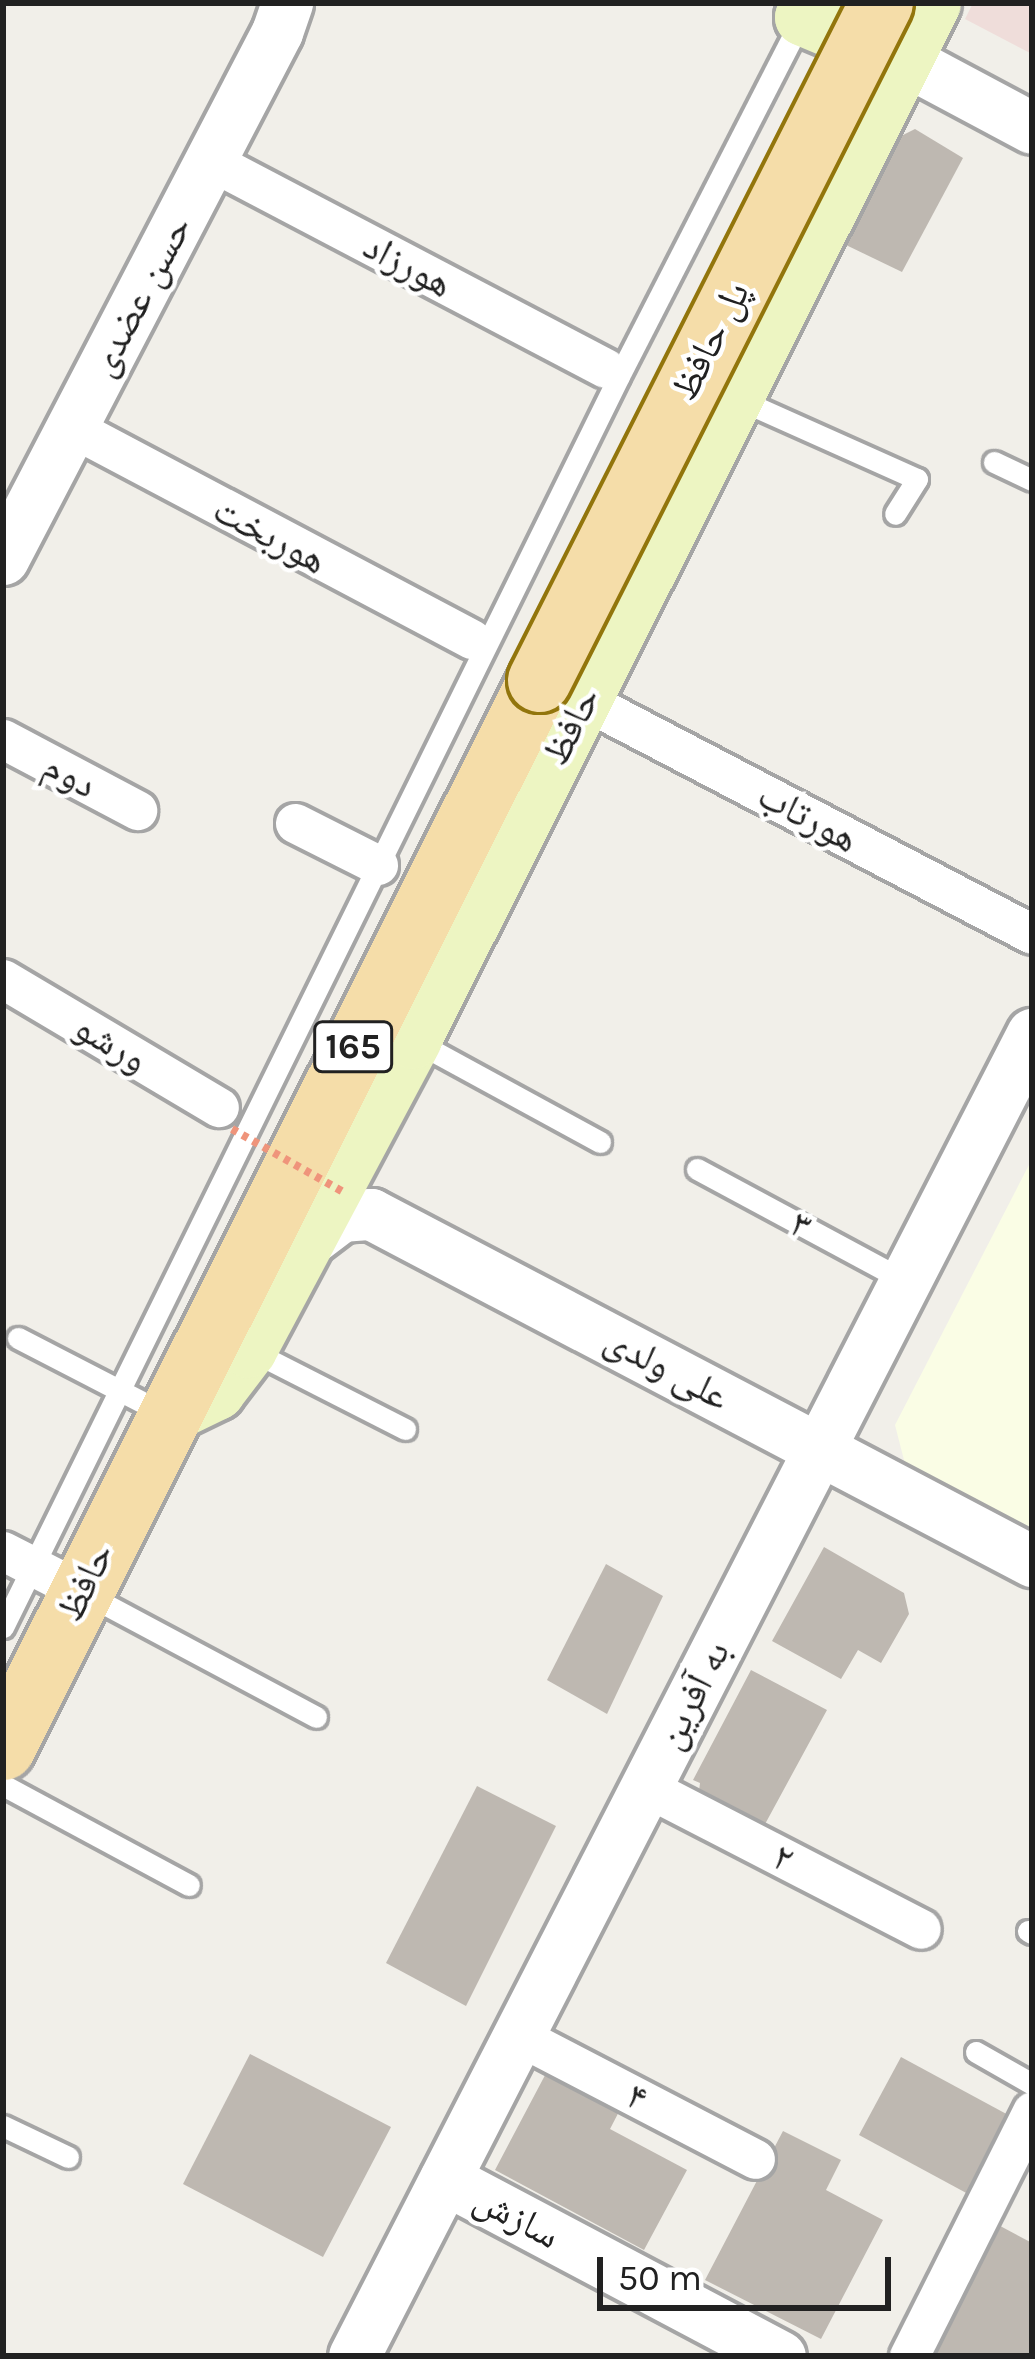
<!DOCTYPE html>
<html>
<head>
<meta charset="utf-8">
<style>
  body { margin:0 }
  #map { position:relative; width:1035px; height:2359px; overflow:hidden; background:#f1efe9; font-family:Karla,"Noto Naskh Arabic",sans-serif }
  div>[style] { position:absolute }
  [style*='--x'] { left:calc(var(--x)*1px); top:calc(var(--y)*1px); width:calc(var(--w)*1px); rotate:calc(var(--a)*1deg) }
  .commercial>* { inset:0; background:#efddda }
  .education>* { inset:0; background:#fafde5 }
  .building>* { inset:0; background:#beb8b1 }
  .roads { filter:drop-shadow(3px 0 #a5a5a5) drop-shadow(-3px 0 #a5a5a5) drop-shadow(0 3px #a5a5a5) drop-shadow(0 -3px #a5a5a5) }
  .service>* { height:21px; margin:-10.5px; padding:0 10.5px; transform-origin:10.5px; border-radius:10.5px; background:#fff }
  .minor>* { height:39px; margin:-19.5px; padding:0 19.5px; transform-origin:19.5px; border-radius:19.5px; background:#fff }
  .tertiary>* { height:51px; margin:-25.5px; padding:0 25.5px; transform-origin:25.5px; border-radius:25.5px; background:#fff }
  .secondary>* { height:57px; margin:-28.5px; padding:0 28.5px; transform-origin:28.5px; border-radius:28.5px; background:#edf5c2 }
  .primary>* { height:63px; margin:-31.5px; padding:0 31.5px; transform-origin:31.5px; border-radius:31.5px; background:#f5dda9 }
  .path-bridge>* { height:8px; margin-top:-4px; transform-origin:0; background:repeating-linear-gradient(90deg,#ef947b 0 6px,transparent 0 12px) }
  .bridges { filter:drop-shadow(3px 0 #92750c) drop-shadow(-3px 0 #92750c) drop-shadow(0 3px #92750c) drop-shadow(0 -3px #92750c) }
  .primary-bridge>* { height:63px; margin:-31.5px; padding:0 31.5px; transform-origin:31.5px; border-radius:31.5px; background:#f5dda9 }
  span { translate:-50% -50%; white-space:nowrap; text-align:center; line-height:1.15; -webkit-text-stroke:9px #fff; paint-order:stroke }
  .shield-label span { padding:3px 9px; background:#fff; border:3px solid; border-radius:9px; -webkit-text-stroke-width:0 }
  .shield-label { font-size:36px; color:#212121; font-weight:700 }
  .street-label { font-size:39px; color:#212121 }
  .frame { position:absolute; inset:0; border:6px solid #212121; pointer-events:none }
  .scale { position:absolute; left:597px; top:2257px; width:294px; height:54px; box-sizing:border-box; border:6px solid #212121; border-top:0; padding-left:15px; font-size:36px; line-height:42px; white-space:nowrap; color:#212121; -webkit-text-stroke:9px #fff; paint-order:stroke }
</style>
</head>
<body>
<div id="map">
  <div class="commercial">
    <div style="clip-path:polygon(973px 3px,1032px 3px,1032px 54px,965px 19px)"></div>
  </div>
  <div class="education">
    <div style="clip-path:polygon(1032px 1159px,1032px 1531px,905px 1464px,895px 1425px)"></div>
  </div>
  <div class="building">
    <div style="clip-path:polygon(915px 129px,963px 158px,902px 272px,846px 245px,897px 138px)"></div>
    <div style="clip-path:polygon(824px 1547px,904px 1593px,909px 1614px,881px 1663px,858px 1650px,841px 1679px,772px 1641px)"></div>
    <div style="clip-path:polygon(606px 1564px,663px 1596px,607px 1714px,547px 1680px)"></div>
    <div style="clip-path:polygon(751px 1670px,827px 1710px,764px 1826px,699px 1791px,700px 1783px,693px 1780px)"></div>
    <div style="clip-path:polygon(477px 1786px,556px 1826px,466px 2006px,386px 1963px)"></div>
    <div style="clip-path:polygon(250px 2054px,391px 2127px,323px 2257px,183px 2184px)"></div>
    <div style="clip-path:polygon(901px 2057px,1012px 2117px,970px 2195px,859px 2135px)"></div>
    <div style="clip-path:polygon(552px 2062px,625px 2100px,610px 2129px,687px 2170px,644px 2250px,495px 2170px)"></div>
    <div style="clip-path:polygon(783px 2131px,841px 2160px,826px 2190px,883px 2220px,821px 2339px,705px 2280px)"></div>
    <div style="clip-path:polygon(989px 2220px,1032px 2243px,1032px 2356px,918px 2356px)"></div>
  </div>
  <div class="roads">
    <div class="service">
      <div style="--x:738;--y:399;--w:196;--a:24.1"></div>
      <div style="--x:917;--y:479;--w:41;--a:122.2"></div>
      <div style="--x:994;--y:462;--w:42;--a:25.3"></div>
      <div style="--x:413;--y:1040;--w:213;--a:28.6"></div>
      <div style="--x:697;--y:1169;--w:236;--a:28.3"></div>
      <div style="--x:18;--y:1338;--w:168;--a:27.3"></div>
      <div style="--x:250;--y:1350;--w:174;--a:27"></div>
      <div style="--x:84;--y:1593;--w:263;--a:28.1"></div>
      <div style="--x:3;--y:1627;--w:1394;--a:-63.78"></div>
      <div style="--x:619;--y:376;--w:403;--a:-62.9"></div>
      <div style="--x:3;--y:1785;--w:211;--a:28.3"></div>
      <div style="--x:1028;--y:1931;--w:4;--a:27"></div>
      <div style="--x:976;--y:2052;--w:64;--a:29.7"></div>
      <div style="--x:3;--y:2126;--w:72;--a:25.5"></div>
    </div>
    <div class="minor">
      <div style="--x:211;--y:161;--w:445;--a:27.7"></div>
      <div style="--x:71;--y:427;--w:453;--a:27.9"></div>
      <div style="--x:584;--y:700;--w:505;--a:27.58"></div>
      <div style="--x:3;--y:739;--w:152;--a:27.9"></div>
      <div style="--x:295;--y:823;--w:93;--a:26.8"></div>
      <div style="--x:3;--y:979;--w:251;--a:30.7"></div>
      <div style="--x:3;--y:1551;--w:88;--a:27.1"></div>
      <div style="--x:646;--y:1787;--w:309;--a:27.3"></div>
      <div style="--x:519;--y:2036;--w:266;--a:27.5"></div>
      <div style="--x:909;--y:2356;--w:274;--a:-63.3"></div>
    </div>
    <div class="tertiary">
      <div style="--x:903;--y:59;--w:146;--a:28.1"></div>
      <div style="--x:3;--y:559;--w:594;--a:-62.53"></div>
      <div style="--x:277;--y:32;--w:31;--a:-71"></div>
      <div style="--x:303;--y:1245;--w:48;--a:-37.3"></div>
      <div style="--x:341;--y:1216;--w:30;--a:-4"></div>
      <div style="--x:371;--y:1214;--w:747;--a:27.7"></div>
      <div style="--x:445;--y:2179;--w:379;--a:27.9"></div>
      <div style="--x:354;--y:2356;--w:1486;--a:-62.85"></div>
    </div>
    <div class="secondary">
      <div style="--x:811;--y:3;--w:16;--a:120"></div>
      <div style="--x:803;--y:17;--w:108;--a:22.8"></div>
      <div style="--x:167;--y:1415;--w:55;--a:-26.1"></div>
      <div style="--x:216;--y:1391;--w:53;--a:-52.7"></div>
      <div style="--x:248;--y:1349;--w:350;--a:-62"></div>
      <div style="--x:412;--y:1040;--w:1160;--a:-63.37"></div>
    </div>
    <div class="primary">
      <div style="--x:3;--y:1748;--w:1195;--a:-63.35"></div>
    </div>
  </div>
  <div class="path-bridge">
    <div style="--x:232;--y:1129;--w:132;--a:29.5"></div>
  </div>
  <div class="bridges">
    <div class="primary-bridge">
      <div style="--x:539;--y:680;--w:758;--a:-63.2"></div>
    </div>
  </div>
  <div class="shield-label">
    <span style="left:353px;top:1047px">165</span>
  </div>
  <div class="street-label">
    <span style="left:408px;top:265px;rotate:28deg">هورزاد</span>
    <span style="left:140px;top:296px;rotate:-62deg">حسن عضدی</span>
    <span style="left:710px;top:341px;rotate:-63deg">پل حافظ</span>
    <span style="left:270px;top:535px;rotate:28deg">هوربخت</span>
    <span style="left:571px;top:726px;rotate:-63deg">حافظ</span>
    <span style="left:70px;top:775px;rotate:28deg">دوم</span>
    <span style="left:808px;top:817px;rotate:28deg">هورتاب</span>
    <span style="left:111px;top:1043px;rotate:31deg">ورشو</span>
    <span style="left:801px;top:1225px;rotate:28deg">۳</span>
    <span style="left:667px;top:1368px;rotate:28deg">علی ولدی</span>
    <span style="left:85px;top:1582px;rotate:-64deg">حافظ</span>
    <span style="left:693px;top:1695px;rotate:-63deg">به آفرین</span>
    <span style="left:783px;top:1858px;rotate:27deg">۲</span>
    <span style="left:637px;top:2097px;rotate:28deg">۴</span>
    <span style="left:517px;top:2217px;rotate:28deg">سازش</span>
  </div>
  <div class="frame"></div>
  <div class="scale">50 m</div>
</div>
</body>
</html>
